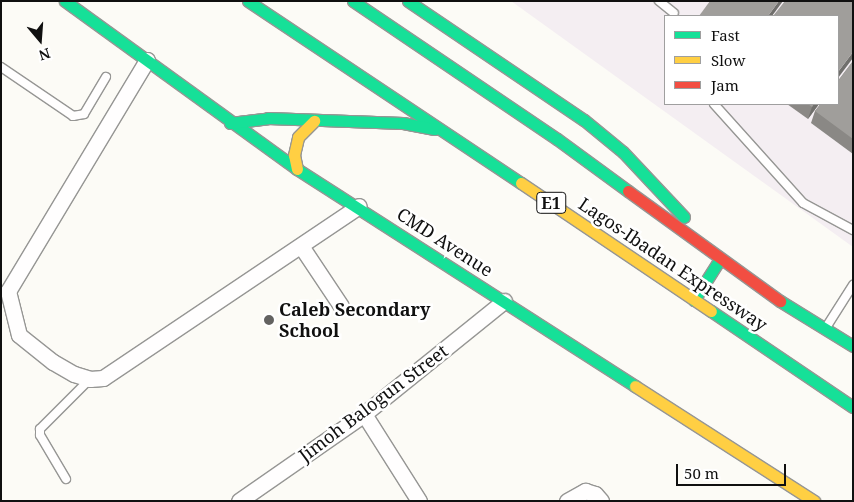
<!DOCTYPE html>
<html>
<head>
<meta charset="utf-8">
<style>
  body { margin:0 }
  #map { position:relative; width:854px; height:502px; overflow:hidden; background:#fcfbf6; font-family:"Noto Serif",serif }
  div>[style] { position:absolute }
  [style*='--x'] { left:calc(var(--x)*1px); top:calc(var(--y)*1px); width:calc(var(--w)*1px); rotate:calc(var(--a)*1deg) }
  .industrial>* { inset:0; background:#f4eef2 }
  .roads { filter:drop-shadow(1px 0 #969694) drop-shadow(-1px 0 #969694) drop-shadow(0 1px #969694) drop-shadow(0 -1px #969694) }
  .lane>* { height:8px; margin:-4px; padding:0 4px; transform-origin:4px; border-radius:4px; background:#fffefe }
  .street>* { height:15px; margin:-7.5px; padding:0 7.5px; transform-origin:7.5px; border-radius:7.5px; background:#fffefe }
  .fast>* { height:11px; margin:-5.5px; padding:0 5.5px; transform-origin:5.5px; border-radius:5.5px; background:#16e098 }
  .slow>* { height:11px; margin:-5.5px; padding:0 5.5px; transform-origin:5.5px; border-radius:5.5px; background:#ffcf43 }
  .jam>* { height:11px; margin:-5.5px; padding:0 5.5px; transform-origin:5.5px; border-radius:5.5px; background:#f24e42 }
  .wall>* { inset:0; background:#8a8885 }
  .shaded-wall>* { inset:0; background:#706f6c }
  .building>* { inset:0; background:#a09e9b }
  .dots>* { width:14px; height:14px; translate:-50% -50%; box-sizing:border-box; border:2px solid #fff; border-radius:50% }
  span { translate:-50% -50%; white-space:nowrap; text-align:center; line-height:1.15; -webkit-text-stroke:5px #fff; paint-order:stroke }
  .shield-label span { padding:1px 4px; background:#fff; border:1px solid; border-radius:4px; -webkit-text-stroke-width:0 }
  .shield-label { font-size:16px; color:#101010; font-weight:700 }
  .street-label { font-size:18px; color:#101010 }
  .poi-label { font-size:18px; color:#101010; font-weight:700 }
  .left { translate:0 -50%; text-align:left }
  .frame { position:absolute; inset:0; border:2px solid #101010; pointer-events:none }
  .legend { position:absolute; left:664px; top:15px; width:175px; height:90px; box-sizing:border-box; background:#fff; border:1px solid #9f9f9f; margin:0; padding:6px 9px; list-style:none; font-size:15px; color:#101010 }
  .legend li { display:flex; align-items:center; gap:10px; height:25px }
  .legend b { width:25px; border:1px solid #9f9f9f }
  .north { position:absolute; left:15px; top:15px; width:50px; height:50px; -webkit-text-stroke:4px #fff; paint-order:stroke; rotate:162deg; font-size:14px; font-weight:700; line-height:20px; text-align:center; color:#101010 }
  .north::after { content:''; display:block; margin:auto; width:18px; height:22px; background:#101010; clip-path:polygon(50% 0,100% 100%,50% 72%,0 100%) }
  .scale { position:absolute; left:676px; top:464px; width:110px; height:22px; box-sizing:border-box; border:2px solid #101010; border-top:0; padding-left:6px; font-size:15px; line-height:18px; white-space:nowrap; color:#101010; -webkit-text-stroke:4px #fff; paint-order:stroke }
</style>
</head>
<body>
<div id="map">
  <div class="industrial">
    <div style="clip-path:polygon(evenodd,511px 1px,853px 1px,853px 247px,511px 1px,665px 16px,838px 16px,838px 104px,665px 104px,665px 16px)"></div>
  </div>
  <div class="roads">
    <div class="lane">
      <div style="--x:659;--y:1;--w:19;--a:39"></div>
      <div style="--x:1;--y:67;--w:87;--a:34.2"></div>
      <div style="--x:73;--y:116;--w:11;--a:-10"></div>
      <div style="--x:84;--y:114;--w:43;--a:-59.3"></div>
      <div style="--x:714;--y:104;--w:133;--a:48"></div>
      <div style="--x:803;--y:203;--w:57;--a:28.4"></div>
      <div style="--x:827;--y:326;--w:49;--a:-57.6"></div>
      <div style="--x:66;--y:479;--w:51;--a:-120.6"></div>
      <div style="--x:40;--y:435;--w:6;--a:-90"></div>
      <div style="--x:40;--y:429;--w:71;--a:-45"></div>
    </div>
    <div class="street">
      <div style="--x:147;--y:60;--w:270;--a:121"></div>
      <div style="--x:8;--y:291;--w:45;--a:76"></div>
      <div style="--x:19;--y:335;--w:43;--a:38.5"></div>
      <div style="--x:53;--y:362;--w:24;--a:30"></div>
      <div style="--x:74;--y:374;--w:17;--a:17"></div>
      <div style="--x:90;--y:379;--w:13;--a:-4"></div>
      <div style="--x:103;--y:378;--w:308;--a:-33.9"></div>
      <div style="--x:301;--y:246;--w:72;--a:56.3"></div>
      <div style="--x:364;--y:414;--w:103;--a:57.7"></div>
      <div style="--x:239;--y:501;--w:152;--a:-34.8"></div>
      <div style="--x:364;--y:414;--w:180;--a:-38.9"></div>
      <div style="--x:567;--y:501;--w:21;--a:-29"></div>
      <div style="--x:585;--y:491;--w:10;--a:17"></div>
      <div style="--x:595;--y:494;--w:9;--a:49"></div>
    </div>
    <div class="fast">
      <div style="--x:65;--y:1;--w:286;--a:35.9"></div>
      <div style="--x:297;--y:169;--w:402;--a:32.7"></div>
      <div style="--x:248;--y:1;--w:328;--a:33.7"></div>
      <div style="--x:353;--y:1;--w:246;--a:34.1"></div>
      <div style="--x:557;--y:139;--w:88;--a:36.2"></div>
      <div style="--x:408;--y:1;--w:212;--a:34.1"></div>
      <div style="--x:584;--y:120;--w:50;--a:39.4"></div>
      <div style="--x:623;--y:152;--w:89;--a:46.8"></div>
      <div style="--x:230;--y:123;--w:38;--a:-7"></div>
      <div style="--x:268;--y:118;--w:135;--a:2.1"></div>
      <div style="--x:403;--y:123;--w:32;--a:11"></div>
      <div style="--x:694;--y:300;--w:49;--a:-57.6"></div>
      <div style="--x:780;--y:301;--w:86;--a:31.7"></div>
      <div style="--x:711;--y:311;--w:171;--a:34.1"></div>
    </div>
    <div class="slow">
      <div style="--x:297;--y:169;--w:14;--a:-102"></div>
      <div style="--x:294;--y:155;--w:18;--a:-77"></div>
      <div style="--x:298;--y:137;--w:23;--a:-45"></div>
      <div style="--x:521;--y:183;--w:229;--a:34"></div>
      <div style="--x:635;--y:386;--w:213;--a:32.7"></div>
    </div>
    <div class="jam">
      <div style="--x:628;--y:191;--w:188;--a:35.9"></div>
    </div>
  </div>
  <div class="wall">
    <div style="clip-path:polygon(853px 61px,853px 154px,811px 123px,815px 111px)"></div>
    <div style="clip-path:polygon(787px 104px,819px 104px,808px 119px)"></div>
  </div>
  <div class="shaded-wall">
    <div style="clip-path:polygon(779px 1px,783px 1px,772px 16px,768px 16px)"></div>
    <div style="clip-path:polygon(853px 52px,853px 58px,838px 78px,838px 72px)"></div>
    <div style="clip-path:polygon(814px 104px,819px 104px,808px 119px,812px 107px)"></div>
  </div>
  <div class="building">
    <div style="clip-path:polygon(710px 1px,779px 1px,768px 16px,699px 16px)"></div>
    <div style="clip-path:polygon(785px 1px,853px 1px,853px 52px,838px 72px,838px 16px,773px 16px)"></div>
    <div style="clip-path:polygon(853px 61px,853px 139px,815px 111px,821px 104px,838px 104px,838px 81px)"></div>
    <div style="clip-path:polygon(808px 104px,814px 104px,812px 107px)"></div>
  </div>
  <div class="dots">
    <div style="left:269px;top:320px;background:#636260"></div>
  </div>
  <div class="shield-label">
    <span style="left:551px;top:203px">E1</span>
  </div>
  <div class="street-label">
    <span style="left:445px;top:242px;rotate:33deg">CMD Avenue</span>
    <span style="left:673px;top:264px;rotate:34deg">Lagos-Ibadan Expressway</span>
    <span style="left:373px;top:403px;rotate:-37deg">Jimoh Balogun Street</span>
  </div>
  <div class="poi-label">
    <span class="left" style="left:279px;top:320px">Caleb Secondary<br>School</span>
  </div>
  <div class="frame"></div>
  <ul class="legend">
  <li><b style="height:6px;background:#16e098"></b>Fast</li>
  <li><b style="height:6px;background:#ffcf43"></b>Slow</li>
  <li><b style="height:6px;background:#f24e42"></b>Jam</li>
  </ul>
  <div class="north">N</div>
  <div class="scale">50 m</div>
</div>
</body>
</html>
